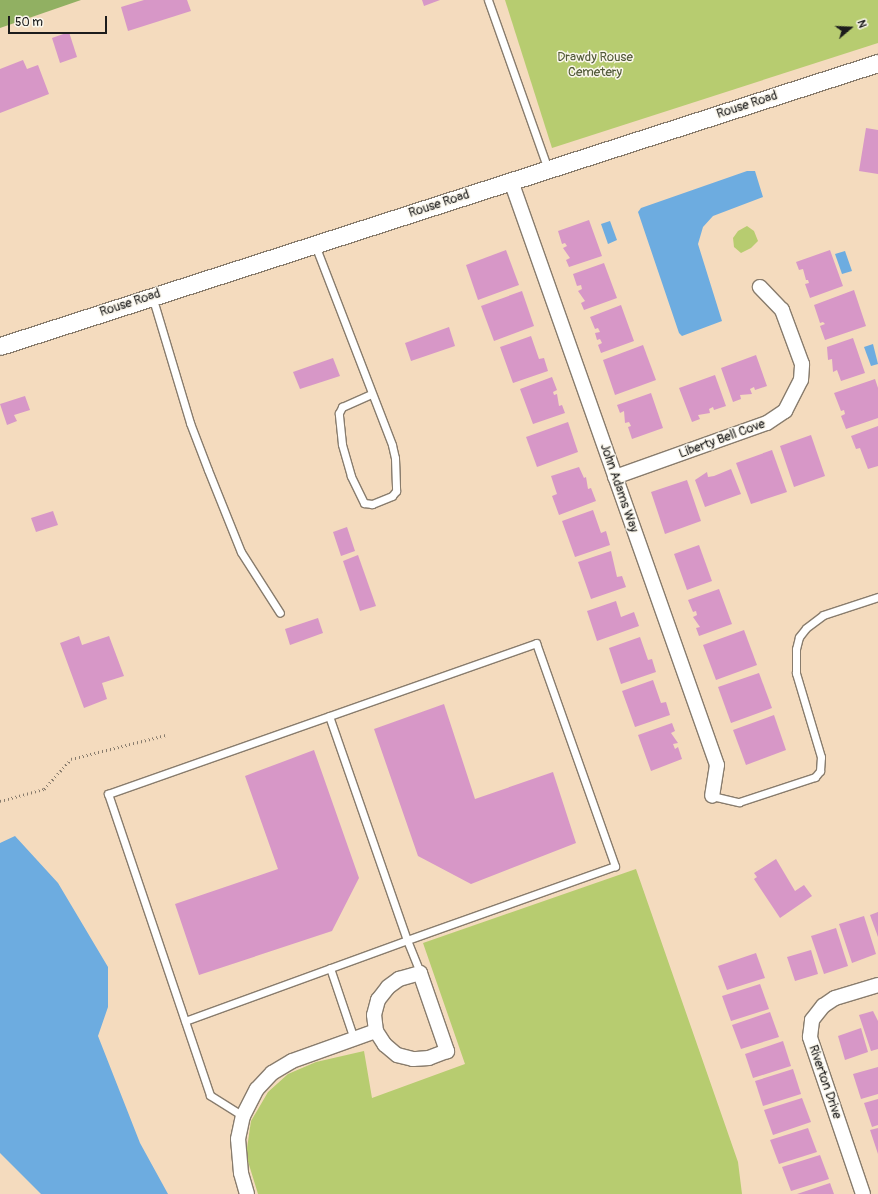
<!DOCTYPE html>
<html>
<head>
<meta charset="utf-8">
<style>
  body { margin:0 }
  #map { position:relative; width:878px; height:1194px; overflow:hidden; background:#f4dbbe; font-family:Pangolin,sans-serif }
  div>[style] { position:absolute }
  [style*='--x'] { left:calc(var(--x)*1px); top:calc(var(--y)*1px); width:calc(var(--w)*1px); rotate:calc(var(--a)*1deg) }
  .green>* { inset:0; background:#b7cc70 }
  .forest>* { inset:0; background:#91b062 }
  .water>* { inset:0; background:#6dace0 }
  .building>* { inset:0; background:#d797c7 }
  .path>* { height:2.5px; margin-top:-1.25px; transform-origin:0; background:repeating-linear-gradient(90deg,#887c6d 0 1px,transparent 0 4px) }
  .roads { filter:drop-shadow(1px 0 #887c6d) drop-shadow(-1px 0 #887c6d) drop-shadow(0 1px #887c6d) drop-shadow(0 -1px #887c6d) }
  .service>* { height:7px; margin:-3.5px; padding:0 3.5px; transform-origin:3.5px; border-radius:3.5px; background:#fff }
  .minor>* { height:14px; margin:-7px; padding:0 7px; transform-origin:7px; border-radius:7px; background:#fff }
  .tertiary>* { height:17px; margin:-8.5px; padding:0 8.5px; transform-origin:8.5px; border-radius:8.5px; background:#fff }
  span { translate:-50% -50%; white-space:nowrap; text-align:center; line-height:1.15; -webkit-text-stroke:3px #fbf7ec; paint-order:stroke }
  .park-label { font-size:13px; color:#525a39 }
  .street-label { font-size:13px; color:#1c1c1c }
  .north { position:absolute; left:830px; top:8px; width:40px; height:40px; -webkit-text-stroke:3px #fbf7ec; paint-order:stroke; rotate:71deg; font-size:11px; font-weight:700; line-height:16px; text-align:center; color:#1c1c1c }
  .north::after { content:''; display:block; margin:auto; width:14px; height:18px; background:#1c1c1c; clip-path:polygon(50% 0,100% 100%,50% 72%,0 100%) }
  .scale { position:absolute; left:8px; top:16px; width:99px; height:18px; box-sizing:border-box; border:2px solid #1c1c1c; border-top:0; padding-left:5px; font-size:12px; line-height:14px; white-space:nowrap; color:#1c1c1c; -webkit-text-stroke:3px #fbf7ec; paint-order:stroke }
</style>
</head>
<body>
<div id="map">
  <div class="green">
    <div style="clip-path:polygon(505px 0,878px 0,878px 43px,552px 148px)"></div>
    <div style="clip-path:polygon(747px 226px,754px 231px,758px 241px,751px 248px,741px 253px,734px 247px,733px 238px,738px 231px)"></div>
    <div style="clip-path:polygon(636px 869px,738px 1162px,742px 1194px,258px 1194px,246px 1155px,251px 1121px,268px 1092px,288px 1074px,316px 1062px,364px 1051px,372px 1098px,465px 1064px,423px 943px)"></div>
  </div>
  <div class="forest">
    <div style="clip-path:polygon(0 0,81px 0,0 28px)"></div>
  </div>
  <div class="water">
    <div style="clip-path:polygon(747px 171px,755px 171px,763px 197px,713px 216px,703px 227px,698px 244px,722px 321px,682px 336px,679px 333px,638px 212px,641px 208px)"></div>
    <div style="clip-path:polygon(610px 221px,617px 240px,608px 244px,601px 224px)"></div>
    <div style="clip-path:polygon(845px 251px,852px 271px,842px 274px,835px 254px)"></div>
    <div style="clip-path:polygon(873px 344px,878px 364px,871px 366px,864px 347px)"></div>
    <div style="clip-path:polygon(15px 836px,58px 883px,108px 967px,108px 1007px,98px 1036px,140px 1143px,168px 1194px,41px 1194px,0 1153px,0 843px)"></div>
  </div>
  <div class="building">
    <div style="clip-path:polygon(144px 0,187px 0,191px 11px,128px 31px,121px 7px)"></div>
    <div style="clip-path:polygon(422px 0,440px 0,424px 6px)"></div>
    <div style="clip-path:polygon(69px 32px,77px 57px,60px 63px,52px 38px)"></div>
    <div style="clip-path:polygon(23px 60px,27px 69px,38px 65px,49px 94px,0 113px,0 69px)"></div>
    <div style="clip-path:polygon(866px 128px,878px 130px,878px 174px,859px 171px)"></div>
    <div style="clip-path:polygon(589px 220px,602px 256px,569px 267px,566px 260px,570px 258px,563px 248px,567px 246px,565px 243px,562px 244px,558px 231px)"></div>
    <div style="clip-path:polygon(506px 250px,519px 285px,478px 300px,466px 265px)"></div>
    <div style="clip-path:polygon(830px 250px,843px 286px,810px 298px,805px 284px,809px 283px,808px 280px,806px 280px,803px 269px,799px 270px,796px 262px)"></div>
    <div style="clip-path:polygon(604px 263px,617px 298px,584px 310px,581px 303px,585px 301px,578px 291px,582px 289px,581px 285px,577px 286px,573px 274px)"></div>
    <div style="clip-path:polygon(854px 290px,866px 326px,825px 340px,820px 326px,825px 324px,823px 322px,820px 323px,814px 305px)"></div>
    <div style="clip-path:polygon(522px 291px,534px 326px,494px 341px,481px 306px)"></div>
    <div style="clip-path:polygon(621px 305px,634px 341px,601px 353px,598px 345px,602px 343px,600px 339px,597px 340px,595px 333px,600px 332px,598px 328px,595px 329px,590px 317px)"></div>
    <div style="clip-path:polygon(449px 327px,455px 346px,411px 361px,405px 343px)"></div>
    <div style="clip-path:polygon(531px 336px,539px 359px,544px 358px,548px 371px,513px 383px,500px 347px)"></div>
    <div style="clip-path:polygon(853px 338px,865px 373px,841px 381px,837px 370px,833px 372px,832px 359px,828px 360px,827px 347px)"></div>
    <div style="clip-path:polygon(643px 345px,656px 380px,615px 395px,603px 360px)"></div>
    <div style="clip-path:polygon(756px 355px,767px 386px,755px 390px,754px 387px,750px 389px,752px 394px,740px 395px,741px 399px,733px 402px,721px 368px)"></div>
    <div style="clip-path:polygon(333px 358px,340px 376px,300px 389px,293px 372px)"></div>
    <div style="clip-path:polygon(715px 375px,726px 406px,714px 410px,713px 407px,709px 409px,710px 413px,698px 415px,700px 419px,692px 422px,679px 388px)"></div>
    <div style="clip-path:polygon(552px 377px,557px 390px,553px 392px,554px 395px,557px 394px,559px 406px,562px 405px,565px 413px,533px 424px,520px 389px)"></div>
    <div style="clip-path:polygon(875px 379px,878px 388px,878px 418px,846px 429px,841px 416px,845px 414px,844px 410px,841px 411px,834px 393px)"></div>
    <div style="clip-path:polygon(651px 393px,663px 428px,632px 439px,628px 427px,631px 426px,629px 422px,625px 423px,624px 411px,620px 413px,617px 405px)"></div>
    <div style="clip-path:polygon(25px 396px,30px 410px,14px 415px,17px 421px,7px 425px,0 404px)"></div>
    <div style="clip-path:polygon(568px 422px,578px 452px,537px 467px,526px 437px)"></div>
    <div style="clip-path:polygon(878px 426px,878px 466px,868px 469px,860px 448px,856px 449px,851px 436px)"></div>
    <div style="clip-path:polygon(811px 435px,825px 476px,794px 487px,780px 446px)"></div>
    <div style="clip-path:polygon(772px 450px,787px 492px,751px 504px,736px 463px)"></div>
    <div style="clip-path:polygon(579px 467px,584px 478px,586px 477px,588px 489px,591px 488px,596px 501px,559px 515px,552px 496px,557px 494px,551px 476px)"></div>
    <div style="clip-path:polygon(731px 469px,741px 494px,705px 507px,695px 480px,707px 472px,708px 477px,714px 476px)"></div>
    <div style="clip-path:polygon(687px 480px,701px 521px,665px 534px,651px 492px)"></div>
    <div style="clip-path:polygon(593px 510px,601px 533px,606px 531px,610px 545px,575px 557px,562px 521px)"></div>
    <div style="clip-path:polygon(53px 511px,58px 525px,36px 532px,31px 518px)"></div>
    <div style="clip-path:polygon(347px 527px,355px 551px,341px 556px,333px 532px)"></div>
    <div style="clip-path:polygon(699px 545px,712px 581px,687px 590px,674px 554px)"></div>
    <div style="clip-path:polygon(611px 551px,617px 577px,622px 576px,626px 587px,591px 599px,578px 562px)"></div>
    <div style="clip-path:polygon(358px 555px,376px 606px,360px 611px,343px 561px)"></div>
    <div style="clip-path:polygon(719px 589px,732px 624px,699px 636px,696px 628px,700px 627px,693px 617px,697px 615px,696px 611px,693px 612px,688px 600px)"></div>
    <div style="clip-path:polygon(616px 601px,621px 617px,634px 612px,639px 626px,597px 641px,587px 611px)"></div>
    <div style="clip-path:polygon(318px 618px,323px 633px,290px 645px,285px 629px)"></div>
    <div style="clip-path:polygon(744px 630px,757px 665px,716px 680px,703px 645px)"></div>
    <div style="clip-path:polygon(79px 636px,82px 645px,109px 636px,124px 676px,102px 683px,107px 699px,84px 708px,60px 643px)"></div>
    <div style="clip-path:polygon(640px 637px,648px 660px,652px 659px,656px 672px,621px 684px,609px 648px)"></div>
    <div style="clip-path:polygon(759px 673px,772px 708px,731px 723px,718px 687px)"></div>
    <div style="clip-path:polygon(653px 680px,661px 703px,666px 702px,670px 715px,635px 727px,622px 691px)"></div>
    <div style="clip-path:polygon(444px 704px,475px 799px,553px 772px,576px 843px,471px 884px,418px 856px,374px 729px)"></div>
    <div style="clip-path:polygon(774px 715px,786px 750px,746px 765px,733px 730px)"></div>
    <div style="clip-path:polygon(672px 723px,675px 731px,671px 733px,678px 743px,673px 744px,675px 749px,678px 747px,682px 759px,651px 771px,638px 735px)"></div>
    <div style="clip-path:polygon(314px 750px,359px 878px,332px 931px,199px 975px,175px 904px,278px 869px,245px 776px)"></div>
    <div style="clip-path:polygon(776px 859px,795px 891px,804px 885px,812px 896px,780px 918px,754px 879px,757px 877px,754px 873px)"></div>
    <div style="clip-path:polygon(878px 912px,878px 937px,870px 915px)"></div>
    <div style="clip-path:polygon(864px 916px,876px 954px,852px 963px,839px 924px)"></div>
    <div style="clip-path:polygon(836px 928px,848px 966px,824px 974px,811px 936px)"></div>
    <div style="clip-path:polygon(811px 950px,818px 974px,795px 981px,787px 957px)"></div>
    <div style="clip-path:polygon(756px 953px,765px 978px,727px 990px,718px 966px)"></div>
    <div style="clip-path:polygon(760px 984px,769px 1009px,731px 1021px,722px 996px)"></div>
    <div style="clip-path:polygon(873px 1011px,878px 1021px,878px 1049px,871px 1051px,859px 1015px)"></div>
    <div style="clip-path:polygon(770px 1012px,779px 1037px,741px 1049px,732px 1025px)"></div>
    <div style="clip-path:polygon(861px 1028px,868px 1052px,845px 1060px,838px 1036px)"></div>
    <div style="clip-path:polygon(783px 1041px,791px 1066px,753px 1078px,745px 1054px)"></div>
    <div style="clip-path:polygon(878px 1067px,878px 1094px,861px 1099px,853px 1074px)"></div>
    <div style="clip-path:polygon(793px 1069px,801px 1094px,763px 1106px,755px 1081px)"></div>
    <div style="clip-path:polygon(802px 1098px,811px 1122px,773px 1135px,764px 1110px)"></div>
    <div style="clip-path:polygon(878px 1099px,878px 1125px,872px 1127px,864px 1103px)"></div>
    <div style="clip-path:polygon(808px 1128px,817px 1152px,779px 1164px,770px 1140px)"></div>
    <div style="clip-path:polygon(878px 1128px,878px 1154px,870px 1130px)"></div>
    <div style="clip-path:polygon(820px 1155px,829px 1179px,791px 1191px,782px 1167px)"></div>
    <div style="clip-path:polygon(830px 1183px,834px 1194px,797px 1194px)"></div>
  </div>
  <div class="path">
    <div style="--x:0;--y:801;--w:46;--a:-15.3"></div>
    <div style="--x:44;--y:789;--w:40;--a:-48"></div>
    <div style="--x:71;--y:759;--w:98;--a:-14.2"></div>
  </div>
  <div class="roads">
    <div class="service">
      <div style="--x:488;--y:0;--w:179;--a:70.5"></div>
      <div style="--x:315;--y:245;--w:214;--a:68.9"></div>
      <div style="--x:392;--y:445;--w:13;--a:77"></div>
      <div style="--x:395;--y:458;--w:33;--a:88"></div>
      <div style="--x:396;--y:491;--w:6;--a:129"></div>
      <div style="--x:392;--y:496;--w:22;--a:158"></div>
      <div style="--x:372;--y:504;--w:8;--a:-173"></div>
      <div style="--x:364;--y:503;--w:30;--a:-116"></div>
      <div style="--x:351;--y:476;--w:33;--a:-106"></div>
      <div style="--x:342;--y:444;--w:31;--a:-96"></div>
      <div style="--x:339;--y:413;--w:7;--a:-63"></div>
      <div style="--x:342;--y:407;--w:32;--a:-24"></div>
      <div style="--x:152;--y:296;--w:133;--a:73.3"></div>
      <div style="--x:190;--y:423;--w:50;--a:69"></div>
      <div style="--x:208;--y:470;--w:88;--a:68.1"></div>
      <div style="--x:241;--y:552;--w:72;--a:57.4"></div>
      <div style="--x:712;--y:796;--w:28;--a:13"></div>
      <div style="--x:739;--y:802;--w:80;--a:-18.2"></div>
      <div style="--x:815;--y:777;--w:8;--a:-50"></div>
      <div style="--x:820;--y:771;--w:14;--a:-86"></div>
      <div style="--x:821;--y:757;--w:88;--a:-106.6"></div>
      <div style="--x:796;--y:673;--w:24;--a:-90"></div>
      <div style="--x:796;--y:649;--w:12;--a:-76"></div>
      <div style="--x:799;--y:637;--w:11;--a:-52"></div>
      <div style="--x:806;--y:628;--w:21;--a:-37"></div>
      <div style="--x:823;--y:615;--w:58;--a:-18.1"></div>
      <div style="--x:330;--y:968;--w:75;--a:71.3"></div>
      <div style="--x:185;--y:1021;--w:236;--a:-20"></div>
      <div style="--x:407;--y:940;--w:237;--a:-109.2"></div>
      <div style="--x:243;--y:1116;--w:39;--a:-148"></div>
      <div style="--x:210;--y:1095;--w:318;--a:-108.7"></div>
      <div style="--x:108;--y:794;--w:454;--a:-19.4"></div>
      <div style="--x:536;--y:643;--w:237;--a:70.5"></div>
      <div style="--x:615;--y:866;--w:221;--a:160.4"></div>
      <div style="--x:407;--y:940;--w:35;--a:68"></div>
    </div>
    <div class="minor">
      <div style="--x:511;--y:181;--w:619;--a:70.57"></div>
      <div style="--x:717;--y:765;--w:31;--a:99"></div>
      <div style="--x:615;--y:477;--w:161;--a:-19.6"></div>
      <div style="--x:767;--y:423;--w:22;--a:-34"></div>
      <div style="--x:785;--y:411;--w:35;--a:-63"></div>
      <div style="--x:801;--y:380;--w:16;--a:-86"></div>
      <div style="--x:802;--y:364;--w:58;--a:-110.3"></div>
      <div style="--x:782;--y:310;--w:32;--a:-134"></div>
      <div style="--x:420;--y:973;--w:83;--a:70.9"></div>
      <div style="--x:447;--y:1051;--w:19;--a:159"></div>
      <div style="--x:429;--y:1058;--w:16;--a:176"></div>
      <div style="--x:413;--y:1059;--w:16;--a:-166"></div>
      <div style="--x:397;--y:1055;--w:16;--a:-140"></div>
      <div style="--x:385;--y:1045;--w:17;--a:-123"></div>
      <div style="--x:376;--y:1031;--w:16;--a:-97"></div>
      <div style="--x:374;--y:1015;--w:16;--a:-75"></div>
      <div style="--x:378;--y:1000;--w:16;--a:-52"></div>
      <div style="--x:388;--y:987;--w:14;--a:-36"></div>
      <div style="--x:399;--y:979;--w:22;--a:-16"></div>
      <div style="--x:247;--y:1194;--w:22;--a:-106"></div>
      <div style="--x:241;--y:1173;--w:34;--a:-95"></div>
      <div style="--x:238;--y:1139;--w:24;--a:-78"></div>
      <div style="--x:243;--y:1116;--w:30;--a:-63"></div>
      <div style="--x:257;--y:1089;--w:22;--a:-47"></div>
      <div style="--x:272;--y:1073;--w:23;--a:-31"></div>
      <div style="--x:292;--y:1061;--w:89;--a:-19.7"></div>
      <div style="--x:863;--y:1194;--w:166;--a:-108.7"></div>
      <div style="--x:810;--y:1037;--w:17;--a:-83"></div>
      <div style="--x:812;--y:1020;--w:18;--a:-52"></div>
      <div style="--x:823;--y:1006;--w:14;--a:-34"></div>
      <div style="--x:835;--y:998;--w:45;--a:-16.8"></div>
    </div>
    <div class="tertiary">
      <div style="--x:0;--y:346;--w:922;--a:-17.87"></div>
    </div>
  </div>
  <div class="park-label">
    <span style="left:595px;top:65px">Drawdy Rouse<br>Cemetery</span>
  </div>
  <div class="street-label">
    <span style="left:747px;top:105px;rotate:-18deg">Rouse Road</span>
    <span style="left:439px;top:204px;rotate:-18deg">Rouse Road</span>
    <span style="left:130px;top:303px;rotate:-18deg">Rouse Road</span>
    <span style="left:722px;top:439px;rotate:-20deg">Liberty Bell Cove</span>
    <span style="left:619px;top:488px;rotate:71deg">John Adams Way</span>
    <span style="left:825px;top:1082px;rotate:71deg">Riverton Drive</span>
  </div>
  <div class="north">N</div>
  <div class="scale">50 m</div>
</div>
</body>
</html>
